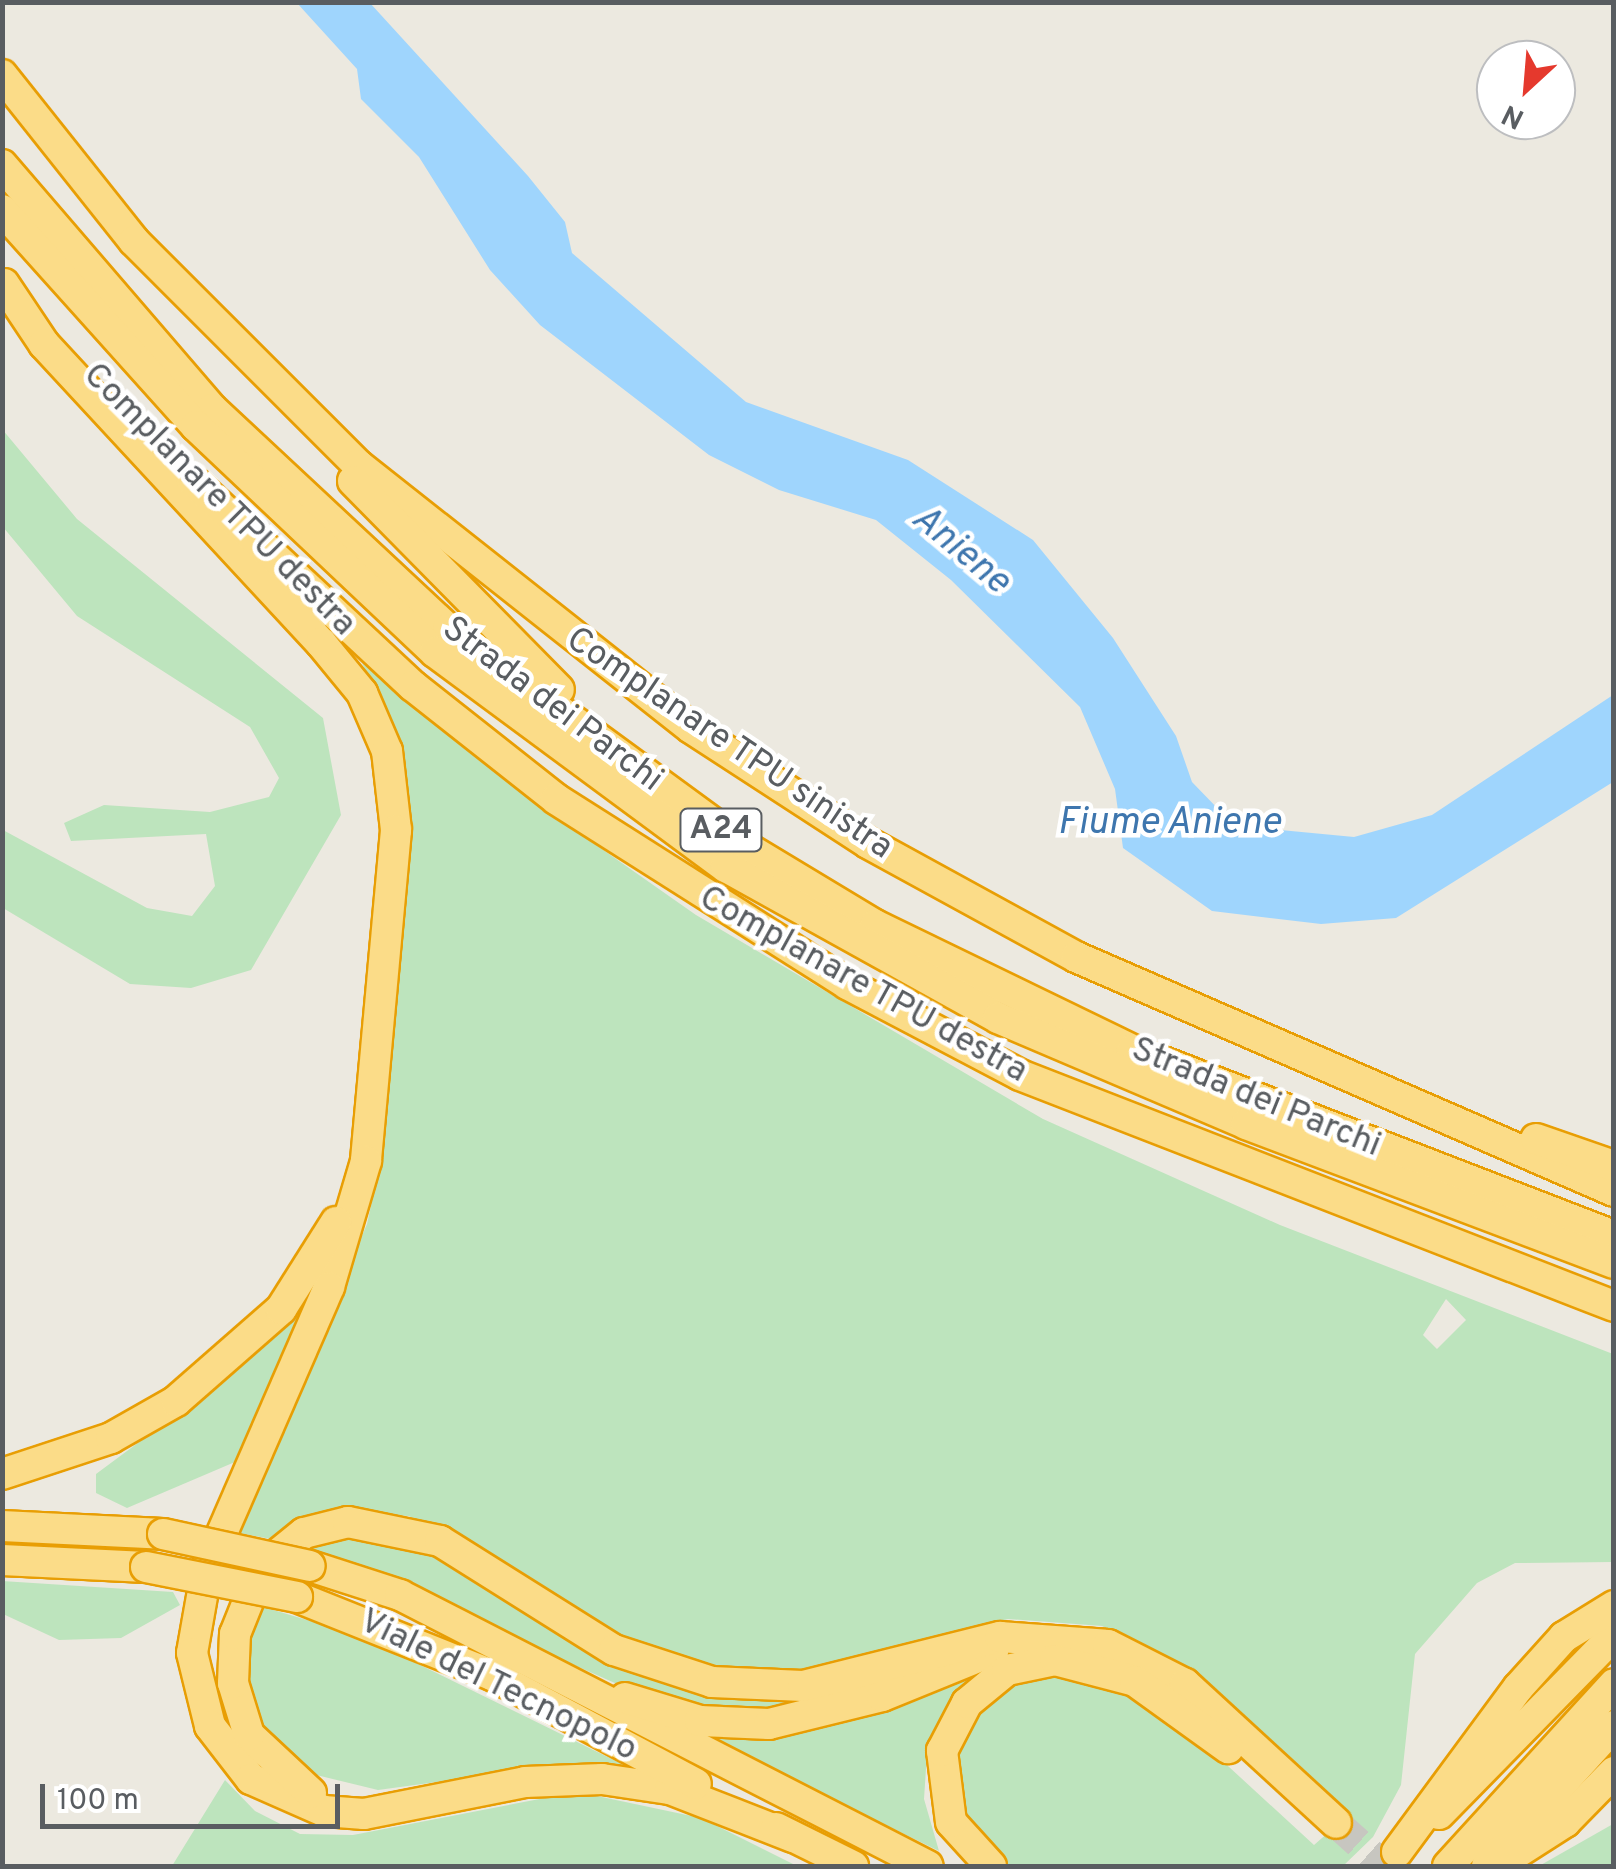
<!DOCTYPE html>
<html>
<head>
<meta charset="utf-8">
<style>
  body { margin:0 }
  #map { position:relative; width:1616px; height:1869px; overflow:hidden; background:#ece9e0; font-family:Overpass,sans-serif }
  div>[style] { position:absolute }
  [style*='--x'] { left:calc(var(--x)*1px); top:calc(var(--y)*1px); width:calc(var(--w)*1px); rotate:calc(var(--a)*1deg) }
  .green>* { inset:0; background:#bde4bd }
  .water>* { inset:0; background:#9fd5fd }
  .highway-tunnel>* { height:30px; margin-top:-15px; transform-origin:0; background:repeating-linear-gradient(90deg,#c7c6c0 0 30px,transparent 0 45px) }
  .roads { filter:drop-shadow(2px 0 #e89e04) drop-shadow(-2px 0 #e89e04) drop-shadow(0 2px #e89e04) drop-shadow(0 -2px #e89e04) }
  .highway>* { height:30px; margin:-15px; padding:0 15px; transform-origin:15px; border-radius:15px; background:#fbdc88 }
  .bridges { filter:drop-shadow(2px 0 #e89e04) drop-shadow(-2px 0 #e89e04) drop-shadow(0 2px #e89e04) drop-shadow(0 -2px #e89e04) }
  .highway-bridge>* { height:30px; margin:-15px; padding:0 15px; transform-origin:15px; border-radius:15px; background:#fbdc88 }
  span { translate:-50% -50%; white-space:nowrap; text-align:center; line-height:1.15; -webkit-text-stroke:9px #fff; paint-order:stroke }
  .shield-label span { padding:2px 8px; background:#fff; border:2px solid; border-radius:8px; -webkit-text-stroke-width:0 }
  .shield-label { font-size:32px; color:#595d61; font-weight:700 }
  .street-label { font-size:35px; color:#595d61 }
  .water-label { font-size:38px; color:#3e76ae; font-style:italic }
  .frame { position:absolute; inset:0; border:5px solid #595d61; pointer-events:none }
  .north { position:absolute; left:1476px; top:40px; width:100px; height:100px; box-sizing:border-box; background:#fff; border:2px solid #bdbec0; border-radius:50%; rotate:206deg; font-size:28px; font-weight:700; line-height:40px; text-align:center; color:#595d61 }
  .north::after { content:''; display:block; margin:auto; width:35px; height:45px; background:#e5392d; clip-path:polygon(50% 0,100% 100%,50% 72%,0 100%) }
  .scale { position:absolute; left:40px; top:1784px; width:300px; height:45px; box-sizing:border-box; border:5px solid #595d61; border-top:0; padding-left:12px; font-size:30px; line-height:35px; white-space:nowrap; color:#595d61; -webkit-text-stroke:8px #fff; paint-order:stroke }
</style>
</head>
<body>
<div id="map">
  <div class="green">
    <div style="clip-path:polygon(2px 429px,77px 519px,323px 718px,341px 815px,251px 970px,191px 988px,130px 984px,3px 908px,3px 830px,147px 908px,192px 916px,215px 886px,206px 834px,71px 841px,64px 823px,104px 805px,210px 812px,269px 797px,279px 778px,250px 727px,77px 616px,3px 527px)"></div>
    <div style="clip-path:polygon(evenodd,362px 663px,512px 786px,696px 915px,1043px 1119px,1280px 1225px,1613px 1354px,1613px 1562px,1515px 1563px,1477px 1583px,1415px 1654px,1401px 1785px,1373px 1837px,1343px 1866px,1005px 1866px,962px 1815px,956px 1746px,992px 1691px,1045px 1671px,1114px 1684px,1167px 1710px,1314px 1845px,1346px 1817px,1187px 1668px,1102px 1626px,1008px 1619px,795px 1672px,738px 1675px,622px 1643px,409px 1516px,325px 1511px,271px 1539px,234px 1532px,367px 1224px,376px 1182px,410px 831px,402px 753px,362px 663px,1446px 1299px,1466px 1320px,1437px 1349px,1423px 1335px,1446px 1299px)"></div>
    <div style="clip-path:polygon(327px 1270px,242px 1459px,127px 1508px,96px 1493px,96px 1474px,243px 1365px)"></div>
    <div style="clip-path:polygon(347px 1536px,426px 1553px,599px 1659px,706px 1697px,800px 1698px,901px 1676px,796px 1708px,727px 1716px,651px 1699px,310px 1548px)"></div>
    <div style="clip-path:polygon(2px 1581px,173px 1592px,180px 1605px,121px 1638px,59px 1640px,3px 1614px)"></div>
    <div style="clip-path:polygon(253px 1604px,361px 1636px,628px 1767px,540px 1768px,378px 1790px,304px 1772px,255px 1720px,245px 1694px)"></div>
    <div style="clip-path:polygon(984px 1666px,945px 1711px,927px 1754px,924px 1799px,939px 1851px,711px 1740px,820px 1728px)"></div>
    <div style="clip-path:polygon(225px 1780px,255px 1811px,300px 1834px,353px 1835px,550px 1797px,597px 1796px,701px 1818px,797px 1866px,172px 1866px)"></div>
    <div style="clip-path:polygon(1613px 1824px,1613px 1866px,1539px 1866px)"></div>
  </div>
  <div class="water">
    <div style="clip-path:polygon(297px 3px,370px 3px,528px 176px,565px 222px,572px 253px,746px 402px,908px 460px,1033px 540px,1113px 638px,1176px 736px,1192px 782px,1222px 813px,1248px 827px,1354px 837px,1432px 815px,1613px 695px,1613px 782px,1396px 918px,1321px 924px,1212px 911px,1123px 848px,1115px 789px,1080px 707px,951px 580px,876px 520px,779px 490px,709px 455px,540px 325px,490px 270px,419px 157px,361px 99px,357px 69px)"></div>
  </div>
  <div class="highway-tunnel">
    <div style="--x:1336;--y:1823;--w:64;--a:41.9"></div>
  </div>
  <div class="roads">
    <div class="highway">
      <div style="--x:2;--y:75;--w:212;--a:51.5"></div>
      <div style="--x:134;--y:241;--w:317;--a:45"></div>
      <div style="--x:358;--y:465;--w:424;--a:38.3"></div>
      <div style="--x:691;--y:728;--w:211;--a:33"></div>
      <div style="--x:868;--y:843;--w:237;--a:28.7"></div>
      <div style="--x:1076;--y:957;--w:587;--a:23.51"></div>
      <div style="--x:2;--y:165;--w:322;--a:49.3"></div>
      <div style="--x:212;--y:409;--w:323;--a:43"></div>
      <div style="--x:448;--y:629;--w:367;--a:36.2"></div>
      <div style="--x:744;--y:846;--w:153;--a:31.1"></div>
      <div style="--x:875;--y:925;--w:286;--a:25.9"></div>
      <div style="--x:1132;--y:1050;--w:517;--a:21.1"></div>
      <div style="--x:2;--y:210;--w:290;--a:48.1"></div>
      <div style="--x:196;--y:426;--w:329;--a:43.4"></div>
      <div style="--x:435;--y:652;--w:362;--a:36.5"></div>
      <div style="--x:726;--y:867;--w:311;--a:29"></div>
      <div style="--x:998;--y:1018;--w:270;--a:23.1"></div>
      <div style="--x:1246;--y:1124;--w:393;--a:20.7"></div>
      <div style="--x:4;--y:284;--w:72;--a:56.3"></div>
      <div style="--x:44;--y:344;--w:408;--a:47.2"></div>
      <div style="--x:321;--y:643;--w:65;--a:50.6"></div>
      <div style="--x:362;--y:693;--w:63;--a:66.7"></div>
      <div style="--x:387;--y:751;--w:80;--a:83.5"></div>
      <div style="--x:396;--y:830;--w:332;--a:95.2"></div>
      <div style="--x:366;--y:1161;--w:131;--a:106.4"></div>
      <div style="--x:329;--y:1287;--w:306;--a:113.5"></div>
      <div style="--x:207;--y:1568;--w:86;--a:100"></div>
      <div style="--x:192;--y:1653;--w:75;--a:76.1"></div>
      <div style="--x:210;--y:1726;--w:67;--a:52.3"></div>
      <div style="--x:251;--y:1779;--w:80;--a:23.7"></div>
      <div style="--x:324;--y:1811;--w:40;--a:4.3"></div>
      <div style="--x:364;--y:1814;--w:164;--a:-11.2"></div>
      <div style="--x:525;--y:1782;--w:77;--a:-2.2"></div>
      <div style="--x:602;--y:1779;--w:69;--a:8.4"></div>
      <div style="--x:670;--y:1789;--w:132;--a:21.3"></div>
      <div style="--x:192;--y:480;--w:302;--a:43"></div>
      <div style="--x:413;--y:686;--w:182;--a:38.3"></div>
      <div style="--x:556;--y:799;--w:345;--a:32.4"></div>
      <div style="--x:847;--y:984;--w:195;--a:27.7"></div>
      <div style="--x:1020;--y:1075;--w:637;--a:21.25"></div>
      <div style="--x:353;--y:481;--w:293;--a:45.4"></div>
      <div style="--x:1536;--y:1139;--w:83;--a:19.1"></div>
      <div style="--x:2;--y:1474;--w:115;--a:-18.3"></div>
      <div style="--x:111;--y:1438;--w:75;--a:-29.6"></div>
      <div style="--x:176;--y:1401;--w:140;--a:-41.2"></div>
      <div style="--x:281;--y:1309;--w:103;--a:-57.7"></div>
      <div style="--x:2;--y:1526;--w:161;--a:2.8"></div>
      <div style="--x:2;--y:1560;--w:144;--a:2.8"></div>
      <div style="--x:310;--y:1566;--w:95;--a:17.9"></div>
      <div style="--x:400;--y:1595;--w:593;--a:27.17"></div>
      <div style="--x:297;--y:1597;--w:210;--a:21.8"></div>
      <div style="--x:492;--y:1675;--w:231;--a:28.1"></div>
      <div style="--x:625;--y:1698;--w:78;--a:17"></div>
      <div style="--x:700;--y:1721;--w:69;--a:2.5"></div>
      <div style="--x:769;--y:1724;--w:116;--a:-13.9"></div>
      <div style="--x:882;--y:1696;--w:120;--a:-22.1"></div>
      <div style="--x:311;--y:1793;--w:85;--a:-136.9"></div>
      <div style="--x:249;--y:1735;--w:54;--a:-107.1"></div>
      <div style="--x:233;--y:1683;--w:49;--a:-87.7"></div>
      <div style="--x:235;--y:1634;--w:72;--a:-68.1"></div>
      <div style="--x:262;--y:1567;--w:54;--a:-39"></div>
      <div style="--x:304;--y:1533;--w:45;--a:-14"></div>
      <div style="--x:348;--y:1522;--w:94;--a:11.7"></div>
      <div style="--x:440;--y:1541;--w:205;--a:32.1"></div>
      <div style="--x:614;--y:1650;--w:103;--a:18.1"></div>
      <div style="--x:712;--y:1682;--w:91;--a:2.5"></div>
      <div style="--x:803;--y:1686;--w:203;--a:-14"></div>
      <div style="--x:1000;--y:1637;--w:108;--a:4.2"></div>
      <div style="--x:1108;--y:1645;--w:86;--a:26.9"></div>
      <div style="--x:1185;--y:1684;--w:205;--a:42.6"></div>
      <div style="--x:1439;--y:1814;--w:250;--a:-45.6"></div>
      <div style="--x:776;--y:1828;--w:86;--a:26.3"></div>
      <div style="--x:1397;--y:1852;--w:204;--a:-53.6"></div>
      <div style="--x:1518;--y:1688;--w:69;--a:-48"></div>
      <div style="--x:1564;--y:1637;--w:59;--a:-31.8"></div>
      <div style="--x:1507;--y:1859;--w:69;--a:-32.5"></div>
      <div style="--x:1565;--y:1822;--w:70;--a:-45.6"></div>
      <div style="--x:991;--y:1866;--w:59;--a:-132.3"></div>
      <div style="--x:951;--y:1822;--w:72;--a:-97.2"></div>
      <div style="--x:942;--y:1751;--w:54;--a:-62.5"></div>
      <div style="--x:967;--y:1703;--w:52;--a:-39.5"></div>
      <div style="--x:1007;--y:1670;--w:49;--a:-11.8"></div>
      <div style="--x:1055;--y:1660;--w:83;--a:14.7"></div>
      <div style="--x:1135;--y:1681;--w:115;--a:35.8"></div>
      <div style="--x:1448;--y:1866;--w:246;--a:-47.6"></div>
      <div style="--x:1487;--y:1866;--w:189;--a:-47.8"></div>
    </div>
  </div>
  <div class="bridges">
    <div class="highway-bridge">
      <div style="--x:163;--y:1534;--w:150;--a:12.3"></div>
      <div style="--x:146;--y:1567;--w:154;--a:11.2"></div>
    </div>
  </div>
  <div class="shield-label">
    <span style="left:721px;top:830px">A24</span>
  </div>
  <div class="street-label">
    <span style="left:219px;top:500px;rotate:45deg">Complanare TPU destra</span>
    <span style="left:552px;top:705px;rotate:37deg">Strada dei Parchi</span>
    <span style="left:729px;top:744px;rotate:34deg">Complanare TPU sinistra</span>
    <span style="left:863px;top:985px;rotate:29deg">Complanare TPU destra</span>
    <span style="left:1256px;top:1098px;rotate:22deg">Strada dei Parchi</span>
    <span style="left:498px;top:1686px;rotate:26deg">Viale del Tecnopolo</span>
  </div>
  <div class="water-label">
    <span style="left:960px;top:551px;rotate:40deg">Aniene</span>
    <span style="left:1169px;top:824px">Fiume Aniene</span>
  </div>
  <div class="frame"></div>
  <div class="north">N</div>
  <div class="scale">100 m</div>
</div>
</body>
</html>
